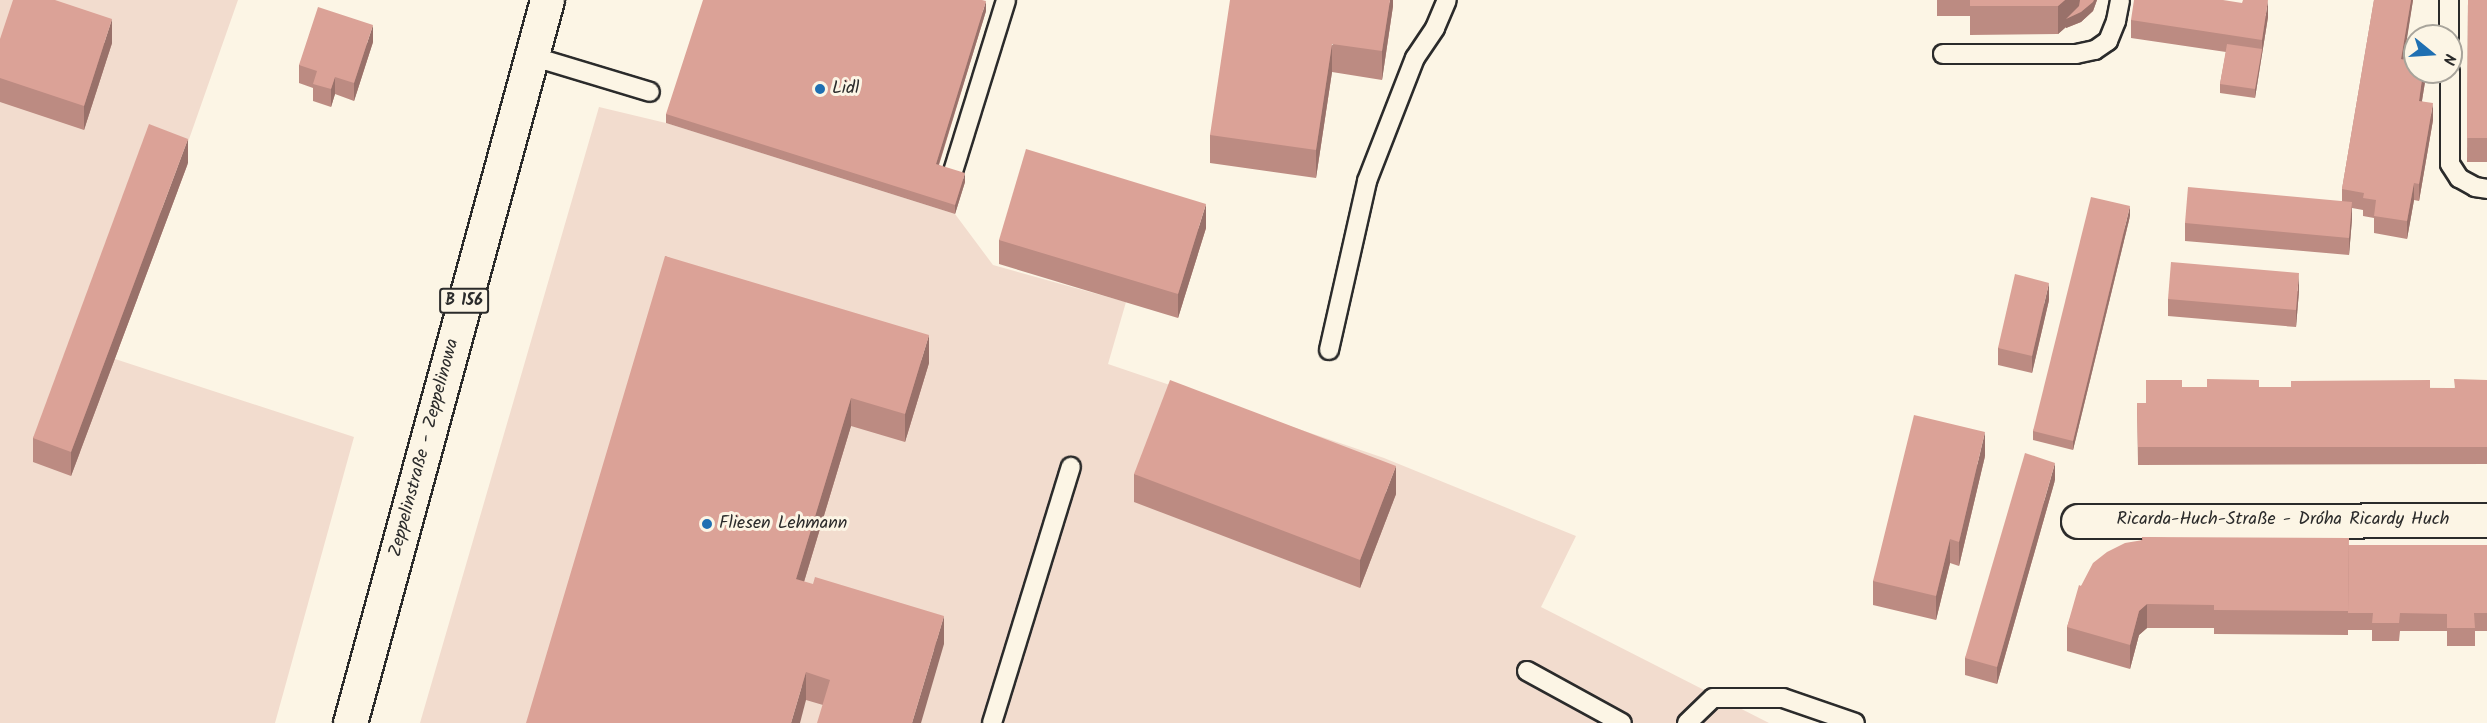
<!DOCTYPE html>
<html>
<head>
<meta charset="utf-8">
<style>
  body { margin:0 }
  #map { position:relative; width:2487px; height:723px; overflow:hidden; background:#fcf5e5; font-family:Kalam,sans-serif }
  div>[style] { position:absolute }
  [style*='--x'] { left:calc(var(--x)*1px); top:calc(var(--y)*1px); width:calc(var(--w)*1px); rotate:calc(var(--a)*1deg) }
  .built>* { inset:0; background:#f2dcce }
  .roads { filter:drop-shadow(2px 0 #2b2b2b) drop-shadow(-2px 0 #2b2b2b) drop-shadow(0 2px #2b2b2b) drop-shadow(0 -2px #2b2b2b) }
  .service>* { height:18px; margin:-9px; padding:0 9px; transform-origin:9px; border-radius:9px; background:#fcf5e5 }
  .minor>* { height:33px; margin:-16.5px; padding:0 16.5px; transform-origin:16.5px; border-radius:16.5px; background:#fcf5e5 }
  .primary>* { height:33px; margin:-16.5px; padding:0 16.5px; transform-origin:16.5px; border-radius:16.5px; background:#fcf5e5 }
  .wall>* { inset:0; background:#bc8b82 }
  .shaded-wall>* { inset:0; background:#99716a }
  .building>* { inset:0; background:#dba297 }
  .dots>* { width:16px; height:16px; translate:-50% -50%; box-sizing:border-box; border:3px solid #fcf5e5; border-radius:50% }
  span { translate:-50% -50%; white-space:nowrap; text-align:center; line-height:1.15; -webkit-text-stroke:6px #fcf5e5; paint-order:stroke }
  .shield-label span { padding:2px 4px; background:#fcf5e5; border:2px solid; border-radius:4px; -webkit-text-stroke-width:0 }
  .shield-label { font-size:16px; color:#2b2b2b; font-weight:700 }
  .poi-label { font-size:18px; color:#2b2b2b }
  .left { translate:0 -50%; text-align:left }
  .street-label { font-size:18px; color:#2b2b2b }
  .north { position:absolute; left:2403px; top:24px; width:60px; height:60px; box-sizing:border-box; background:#fcf5e5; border:2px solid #a8a49b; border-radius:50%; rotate:108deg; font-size:16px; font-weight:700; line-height:24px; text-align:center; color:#2b2b2b }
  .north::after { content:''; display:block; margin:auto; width:21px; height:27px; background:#1f6fb2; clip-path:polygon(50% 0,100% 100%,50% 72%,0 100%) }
</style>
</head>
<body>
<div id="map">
  <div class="built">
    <div style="clip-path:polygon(0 0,238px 0,112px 358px,354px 437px,275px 723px,0 723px)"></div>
    <div style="clip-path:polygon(599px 107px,666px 123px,955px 214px,993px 265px,1126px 302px,1108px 364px,1384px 458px,1576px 536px,1541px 607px,1769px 723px,420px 723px)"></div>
  </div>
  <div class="roads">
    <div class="service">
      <div style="--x:2449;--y:0;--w:36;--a:90"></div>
      <div style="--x:1943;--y:54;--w:133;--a:0"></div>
      <div style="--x:2076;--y:54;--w:19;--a:-12"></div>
      <div style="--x:2095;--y:50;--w:16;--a:-35"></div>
      <div style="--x:2108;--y:41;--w:22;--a:-68"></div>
      <div style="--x:2116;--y:21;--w:21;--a:-79"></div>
      <div style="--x:531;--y:56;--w:124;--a:16.8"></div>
      <div style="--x:2450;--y:72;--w:92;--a:90"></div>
      <div style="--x:2450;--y:164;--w:17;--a:57"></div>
      <div style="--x:2459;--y:178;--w:18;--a:29"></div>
      <div style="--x:2475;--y:187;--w:12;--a:9"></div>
      <div style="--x:951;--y:178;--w:186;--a:-72.8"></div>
      <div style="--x:1329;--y:350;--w:173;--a:-77.3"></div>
      <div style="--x:1367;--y:181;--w:132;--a:-68.7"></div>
      <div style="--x:1415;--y:58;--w:36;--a:-56"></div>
      <div style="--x:1435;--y:28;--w:30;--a:-67"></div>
      <div style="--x:1527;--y:671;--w:108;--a:28.7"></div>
      <div style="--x:992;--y:723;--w:268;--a:-72.9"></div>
      <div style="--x:1687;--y:723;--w:36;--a:-44"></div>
      <div style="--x:1713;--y:698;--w:70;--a:0"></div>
      <div style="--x:1783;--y:698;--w:76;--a:19.1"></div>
    </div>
    <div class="minor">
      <div style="--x:2078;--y:521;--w:409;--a:-0.1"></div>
    </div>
    <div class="primary">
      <div style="--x:350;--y:723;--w:749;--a:-74.76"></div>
    </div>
  </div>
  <div class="wall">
    <div style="clip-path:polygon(1393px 0,1393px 6px,1382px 80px,1332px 72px,1316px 178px,1210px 163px,1210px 135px)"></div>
    <div style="clip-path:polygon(1937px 0,2097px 0,2093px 11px,2081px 22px,2066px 28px,2066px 27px,2058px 34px,1970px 35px,1970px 16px,1937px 16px)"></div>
    <div style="clip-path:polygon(2374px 0,2413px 0,2403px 60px,2425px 72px,2425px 82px,2422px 101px,2433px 120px,2419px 201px,2414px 200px,2407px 239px,2374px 233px,2374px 218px,2363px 216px,2363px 210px,2352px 208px,2352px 219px,2349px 255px,2185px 241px,2185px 223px,2342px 201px,2342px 189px)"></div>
    <div style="clip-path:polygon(2468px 0,2487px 0,2487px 162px,2467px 162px)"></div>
    <div style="clip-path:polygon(2242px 3px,2268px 17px,2255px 98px,2220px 93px,2220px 84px,2226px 52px,2131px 38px,2131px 20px)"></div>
    <div style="clip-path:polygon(986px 11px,939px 165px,965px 182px,955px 214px,666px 123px,666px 114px)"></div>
    <div style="clip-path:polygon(0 39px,112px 43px,84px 130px,0 102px)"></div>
    <div style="clip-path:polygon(373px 42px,354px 101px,335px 94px,331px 107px,313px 101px,313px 88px,299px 83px,299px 65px)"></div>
    <div style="clip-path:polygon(188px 163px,71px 476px,33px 462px,33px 438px)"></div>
    <div style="clip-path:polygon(2130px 216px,2073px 450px,2033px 440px,2033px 431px)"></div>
    <div style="clip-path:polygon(1206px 228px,1178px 318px,999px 264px,999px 240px)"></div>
    <div style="clip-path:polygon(665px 256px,929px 363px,905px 442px,851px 426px,804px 582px,944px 644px,823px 705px,806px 700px)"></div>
    <div style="clip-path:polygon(2299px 291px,2296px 327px,2168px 316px,2168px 299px)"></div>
    <div style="clip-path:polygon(2049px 300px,2032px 373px,1998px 365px,1998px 348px)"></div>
    <div style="clip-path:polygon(2487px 380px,2487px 464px,2138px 465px,2137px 403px,2146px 403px,2182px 387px,2454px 388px)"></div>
    <div style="clip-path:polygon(1985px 456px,1959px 566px,1950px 563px,1936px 620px,1873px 605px,1873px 581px)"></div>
    <div style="clip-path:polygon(1134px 474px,1396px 494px,1360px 588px,1134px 502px)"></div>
    <div style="clip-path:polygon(2055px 480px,1997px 684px,1965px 675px,1965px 658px)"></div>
    <div style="clip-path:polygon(2142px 537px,2349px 545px,2487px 545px,2487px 631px,2475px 631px,2475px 646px,2447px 646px,2447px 631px,2400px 631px,2399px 641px,2372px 641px,2372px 630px,2348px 630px,2348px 624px,2348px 635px,2214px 634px,2214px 628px,2147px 628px,2139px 635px,2130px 669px,2067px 651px,2067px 627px,2081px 586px,2142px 540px)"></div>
  </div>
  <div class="shaded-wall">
    <div style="clip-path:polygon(1390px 0,1393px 0,1393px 6px,1382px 80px,1382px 51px)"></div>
    <div style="clip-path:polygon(2065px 0,2097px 0,2093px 11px,2081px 22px,2066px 28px,2066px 27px,2058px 34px,2058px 6px)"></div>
    <div style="clip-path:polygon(2268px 0,2268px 17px,2255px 98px,2255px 89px,2262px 49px,2262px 40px)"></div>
    <div style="clip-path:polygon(2411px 0,2413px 0,2401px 77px,2401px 59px)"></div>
    <div style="clip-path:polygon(986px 1px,986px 11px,936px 173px,936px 164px)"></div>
    <div style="clip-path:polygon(112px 19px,112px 43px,84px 130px,84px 106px)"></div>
    <div style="clip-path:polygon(373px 25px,373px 42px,354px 101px,354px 83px)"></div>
    <div style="clip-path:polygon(1332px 44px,1332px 72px,1316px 178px,1316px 150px)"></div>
    <div style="clip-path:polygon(2423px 72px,2425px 72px,2425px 82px,2419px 118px,2419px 101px)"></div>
    <div style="clip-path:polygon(335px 77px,335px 94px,331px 107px,331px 89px)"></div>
    <div style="clip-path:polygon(2433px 103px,2433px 120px,2419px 201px,2419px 184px)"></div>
    <div style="clip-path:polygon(188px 139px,188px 163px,71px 476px,71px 452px)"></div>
    <div style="clip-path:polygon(965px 173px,965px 182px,955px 214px,955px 205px)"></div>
    <div style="clip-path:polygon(2414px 183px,2414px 200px,2407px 239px,2407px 221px)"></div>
    <div style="clip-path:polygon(2352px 202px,2352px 219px,2349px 255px,2349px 238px)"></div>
    <div style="clip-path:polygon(1206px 204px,1206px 228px,1178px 318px,1178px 294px)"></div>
    <div style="clip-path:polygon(2130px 206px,2130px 216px,2073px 450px,2073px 441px)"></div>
    <div style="clip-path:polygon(2299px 273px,2299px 291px,2296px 327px,2296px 310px)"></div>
    <div style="clip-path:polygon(2049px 283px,2049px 300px,2032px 373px,2032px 356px)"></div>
    <div style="clip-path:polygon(929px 335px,929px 363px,905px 442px,905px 414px)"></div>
    <div style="clip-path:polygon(851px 398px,851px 426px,796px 608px,796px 579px)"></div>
    <div style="clip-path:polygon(1985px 432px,1985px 456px,1959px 566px,1959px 542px)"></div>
    <div style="clip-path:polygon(2055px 463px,2055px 480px,1997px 684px,1997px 667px)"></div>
    <div style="clip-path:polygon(1396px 466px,1396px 494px,1360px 588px,1360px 560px)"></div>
    <div style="clip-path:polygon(1950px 539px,1950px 563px,1936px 620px,1936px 596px)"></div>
    <div style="clip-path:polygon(2147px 604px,2147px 628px,2139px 635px,2130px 669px,2130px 645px,2139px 611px)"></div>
    <div style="clip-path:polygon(944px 616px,944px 644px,921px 723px,912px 723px)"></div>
    <div style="clip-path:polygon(806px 672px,806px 700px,800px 723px,791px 723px)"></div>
  </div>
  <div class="building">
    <div style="clip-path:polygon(13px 0,55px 0,112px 19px,84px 106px,0 78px,0 39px)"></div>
    <div style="clip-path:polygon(703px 0,982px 0,986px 1px,936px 164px,965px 173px,955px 205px,666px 114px)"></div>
    <div style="clip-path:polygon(1230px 0,1390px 0,1382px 51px,1332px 44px,1316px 150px,1210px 135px)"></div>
    <div style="clip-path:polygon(1970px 0,2065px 0,2058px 6px,1970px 6px)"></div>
    <div style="clip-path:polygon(2080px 0,2094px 0,2093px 2px,2081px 12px,2066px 19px,2079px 6px)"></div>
    <div style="clip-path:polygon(2134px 0,2223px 0,2242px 3px,2243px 0,2268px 0,2262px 40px,2131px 20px)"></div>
    <div style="clip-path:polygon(2374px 0,2411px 0,2401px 59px,2415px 62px,2415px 72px,2423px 72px,2419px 101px,2433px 103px,2419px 184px,2414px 183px,2407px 221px,2374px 216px,2376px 200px,2363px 198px,2364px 193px,2342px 189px)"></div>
    <div style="clip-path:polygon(2468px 0,2487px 0,2487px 138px,2467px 138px)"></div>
    <div style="clip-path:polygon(318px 7px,373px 25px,354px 83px,335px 77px,331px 89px,313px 84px,317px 71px,299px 65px)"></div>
    <div style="clip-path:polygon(2227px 44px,2262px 49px,2255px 89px,2220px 84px)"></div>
    <div style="clip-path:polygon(149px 124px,188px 139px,71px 452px,33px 438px)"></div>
    <div style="clip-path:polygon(1026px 149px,1206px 204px,1178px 294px,999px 240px)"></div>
    <div style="clip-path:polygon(2188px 187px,2352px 202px,2349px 238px,2185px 223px)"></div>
    <div style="clip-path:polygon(2091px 197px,2130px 206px,2073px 441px,2033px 431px)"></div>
    <div style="clip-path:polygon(665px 256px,929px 335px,905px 414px,851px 398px,796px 579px,813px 584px,815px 577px,944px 616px,912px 723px,817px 723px,830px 680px,806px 672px,791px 723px,526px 723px)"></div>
    <div style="clip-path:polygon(2171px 262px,2299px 273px,2296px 310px,2168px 299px)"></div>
    <div style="clip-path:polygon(2015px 274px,2049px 283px,2032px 356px,1998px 348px)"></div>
    <div style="clip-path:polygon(2207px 379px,2259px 380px,2259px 387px,2291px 387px,2291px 381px,2430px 380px,2430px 388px,2455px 388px,2454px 379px,2487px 380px,2487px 447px,2138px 447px,2137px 403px,2146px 403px,2146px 380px,2182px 380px,2182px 387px,2207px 387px)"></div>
    <div style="clip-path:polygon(1170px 380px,1396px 466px,1360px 560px,1134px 474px)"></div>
    <div style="clip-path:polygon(1914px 415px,1985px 432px,1959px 542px,1950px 539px,1936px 596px,1873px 581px)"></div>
    <div style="clip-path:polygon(2025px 453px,2055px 463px,1997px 667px,1965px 658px)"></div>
    <div style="clip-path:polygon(2142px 537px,2349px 538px,2348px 611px,2214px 610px,2214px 605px,2147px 604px,2139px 611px,2130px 645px,2067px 627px,2079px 585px,2081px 586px,2093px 563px,2107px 552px,2125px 543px,2143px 540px)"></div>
    <div style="clip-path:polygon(2349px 545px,2487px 545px,2487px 613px,2474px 613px,2475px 628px,2447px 628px,2447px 614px,2400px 613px,2399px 623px,2372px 623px,2373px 613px,2348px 613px)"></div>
  </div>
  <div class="dots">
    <div style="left:820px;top:89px;background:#1f6fb2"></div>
    <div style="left:707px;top:524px;background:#1f6fb2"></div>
  </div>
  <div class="shield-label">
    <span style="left:464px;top:301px">B 156</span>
  </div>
  <div class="poi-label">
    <span class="left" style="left:832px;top:89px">Lidl</span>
    <span class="left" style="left:719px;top:524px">Fliesen Lehmann</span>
  </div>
  <div class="street-label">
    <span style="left:425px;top:448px;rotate:-75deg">Zeppelinstraße - Zeppelinowa</span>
    <span style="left:2283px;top:520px">Ricarda-Huch-Straße - Dróha Ricardy Huch</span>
  </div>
  <div class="north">N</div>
</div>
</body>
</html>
